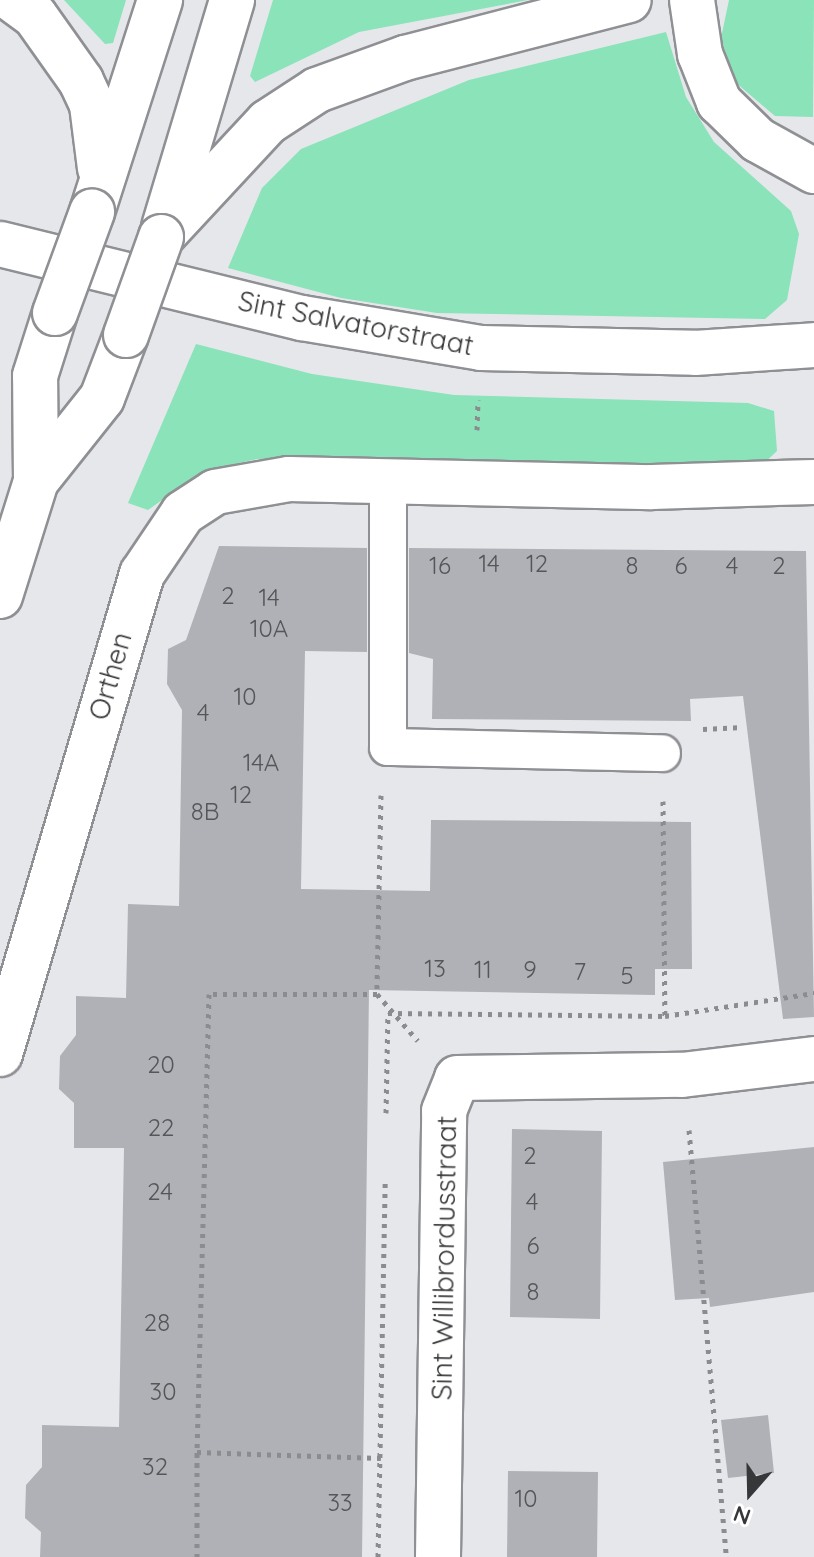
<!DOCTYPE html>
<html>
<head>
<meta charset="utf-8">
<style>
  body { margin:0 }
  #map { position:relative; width:814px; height:1557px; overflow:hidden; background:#e5e7eb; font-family:Quicksand,sans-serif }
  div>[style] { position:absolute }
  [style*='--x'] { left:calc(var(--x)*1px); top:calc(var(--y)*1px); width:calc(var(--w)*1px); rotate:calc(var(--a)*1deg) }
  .green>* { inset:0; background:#8ae3b9 }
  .building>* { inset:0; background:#b0b1b6 }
  .path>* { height:5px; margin-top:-2.5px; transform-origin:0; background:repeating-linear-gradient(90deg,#8b8c8f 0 4px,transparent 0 10px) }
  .roads { filter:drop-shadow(2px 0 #8f9094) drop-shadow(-2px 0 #8f9094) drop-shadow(0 2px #8f9094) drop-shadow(0 -2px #8f9094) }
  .lane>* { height:36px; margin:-18px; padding:0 18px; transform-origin:18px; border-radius:18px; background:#fff }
  .street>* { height:44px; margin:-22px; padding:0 22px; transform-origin:22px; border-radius:22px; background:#fff }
  .secondary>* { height:44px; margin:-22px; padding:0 22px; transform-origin:22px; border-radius:22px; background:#fff }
  .bridges { filter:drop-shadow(2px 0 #8f9094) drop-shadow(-2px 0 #8f9094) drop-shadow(0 2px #8f9094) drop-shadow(0 -2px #8f9094) }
  .secondary-bridge>* { height:44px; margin:-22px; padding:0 22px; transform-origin:22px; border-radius:22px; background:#fff }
  span { translate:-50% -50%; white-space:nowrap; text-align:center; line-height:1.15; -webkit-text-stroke:8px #fff; paint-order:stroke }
  .number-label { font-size:24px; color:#545658 }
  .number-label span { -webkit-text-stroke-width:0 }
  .street-label { font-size:28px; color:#363739 }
  .north { position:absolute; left:710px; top:1453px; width:80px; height:80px; -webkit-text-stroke:6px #fff; paint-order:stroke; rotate:200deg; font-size:22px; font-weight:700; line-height:32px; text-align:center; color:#363739 }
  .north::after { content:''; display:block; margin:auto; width:28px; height:36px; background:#363739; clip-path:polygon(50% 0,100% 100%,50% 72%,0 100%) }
</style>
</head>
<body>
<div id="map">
  <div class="green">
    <div style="clip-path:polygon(64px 0,126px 0,113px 43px,105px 44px)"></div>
    <div style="clip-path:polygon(273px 0,528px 0,359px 32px,255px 82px,250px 76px)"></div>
    <div style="clip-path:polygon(729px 0,814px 0,813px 117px,775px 116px,735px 82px,721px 38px)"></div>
    <div style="clip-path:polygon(666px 32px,686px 97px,714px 142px,791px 211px,799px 234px,787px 300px,765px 319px,437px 313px,341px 298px,228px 268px,262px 188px,301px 149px,469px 80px)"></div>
    <div style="clip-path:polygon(196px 344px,312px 374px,454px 395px,748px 403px,774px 411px,777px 451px,762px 465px,257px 459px,203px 471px,148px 510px,128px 503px)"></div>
  </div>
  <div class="building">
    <div style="clip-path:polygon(219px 546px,367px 548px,367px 652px,305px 651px,301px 889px,430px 891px,431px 820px,691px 822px,692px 969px,655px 969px,655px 995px,369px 990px,362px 1557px,40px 1557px,41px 1532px,25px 1518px,26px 1485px,42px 1467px,42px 1425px,119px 1427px,124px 1148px,74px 1148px,74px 1103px,59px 1089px,60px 1056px,76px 1035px,76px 996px,126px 998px,128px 904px,179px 906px,182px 710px,167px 684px,168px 649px,186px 640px)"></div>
    <div style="clip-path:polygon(409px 548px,806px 551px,814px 1017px,783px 1019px,743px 696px,690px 699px,691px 721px,432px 719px,433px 659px,409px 653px)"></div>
    <div style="clip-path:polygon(512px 1129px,602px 1131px,600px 1319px,510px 1317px)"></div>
    <div style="clip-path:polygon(814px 1147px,814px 1292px,710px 1307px,709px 1298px,675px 1300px,663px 1162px)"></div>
    <div style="clip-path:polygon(768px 1415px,774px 1473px,728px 1478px,721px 1420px)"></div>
    <div style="clip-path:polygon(508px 1471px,598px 1472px,597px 1557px,507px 1557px)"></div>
  </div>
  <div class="path">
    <div style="--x:477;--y:430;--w:30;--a:-88"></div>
    <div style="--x:703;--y:729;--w:35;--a:-3"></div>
    <div style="--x:381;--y:795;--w:199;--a:91.2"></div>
    <div style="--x:377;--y:994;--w:62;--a:48.9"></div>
    <div style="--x:663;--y:801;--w:215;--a:89.5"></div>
    <div style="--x:377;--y:994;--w:168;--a:180"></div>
    <div style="--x:209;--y:994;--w:458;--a:91.5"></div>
    <div style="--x:197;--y:1452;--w:184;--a:1.9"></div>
    <div style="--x:386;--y:1113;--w:100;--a:-88.9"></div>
    <div style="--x:388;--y:1013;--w:277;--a:0.6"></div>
    <div style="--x:665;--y:1016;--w:151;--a:-8.8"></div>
    <div style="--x:689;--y:1130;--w:429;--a:85"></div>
    <div style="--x:197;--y:1557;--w:105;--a:-90"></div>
    <div style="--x:378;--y:1557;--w:378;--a:-88.9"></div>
  </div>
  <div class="roads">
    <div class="lane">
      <div style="--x:388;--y:481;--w:266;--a:90"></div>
      <div style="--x:388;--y:747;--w:274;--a:1.3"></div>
    </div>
    <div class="street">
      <div style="--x:692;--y:0;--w:55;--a:81.6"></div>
      <div style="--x:700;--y:54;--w:52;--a:68.4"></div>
      <div style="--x:719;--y:102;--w:54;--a:44.3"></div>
      <div style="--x:758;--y:140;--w:64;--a:29"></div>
      <div style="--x:0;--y:244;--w:311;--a:13.8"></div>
      <div style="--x:302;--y:318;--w:181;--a:9.5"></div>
      <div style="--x:481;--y:348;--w:214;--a:1.3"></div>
      <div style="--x:695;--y:353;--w:119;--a:-3.8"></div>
      <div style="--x:0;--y:1054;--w:501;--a:-73.52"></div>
      <div style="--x:142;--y:574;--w:73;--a:-56.1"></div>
      <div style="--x:183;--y:513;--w:38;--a:-33"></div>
      <div style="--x:215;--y:492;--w:75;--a:-10"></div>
      <div style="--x:289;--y:479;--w:363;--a:1.3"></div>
      <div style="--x:652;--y:487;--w:162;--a:-1.8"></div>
      <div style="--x:438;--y:1557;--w:446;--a:-89.2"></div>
      <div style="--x:444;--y:1111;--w:35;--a:-68"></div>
      <div style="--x:457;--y:1078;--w:225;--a:-0.8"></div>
      <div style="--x:682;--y:1075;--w:133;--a:-6.9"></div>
    </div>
    <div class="secondary">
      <div style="--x:13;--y:0;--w:27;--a:36"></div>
      <div style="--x:35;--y:16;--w:80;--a:54.7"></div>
      <div style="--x:81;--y:81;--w:26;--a:65"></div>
      <div style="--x:92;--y:105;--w:64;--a:82.8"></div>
      <div style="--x:92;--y:212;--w:223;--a:-72.2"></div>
      <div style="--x:164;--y:227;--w:237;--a:-73.3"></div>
      <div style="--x:161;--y:237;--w:157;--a:-47.1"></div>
      <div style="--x:268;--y:122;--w:59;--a:-33.1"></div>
      <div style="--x:317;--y:90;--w:94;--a:-20"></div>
      <div style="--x:405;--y:58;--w:231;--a:-14.5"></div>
      <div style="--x:36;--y:481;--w:106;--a:-51.5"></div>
      <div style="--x:102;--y:398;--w:67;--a:-69.1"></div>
      <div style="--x:0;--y:596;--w:121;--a:-72.6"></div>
      <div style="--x:36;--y:481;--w:105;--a:-90.5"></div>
      <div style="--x:35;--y:376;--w:66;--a:-72.4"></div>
    </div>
  </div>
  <div class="bridges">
    <div class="secondary-bridge">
      <div style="--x:55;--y:313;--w:108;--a:-69.9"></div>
      <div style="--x:126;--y:335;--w:104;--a:-70.3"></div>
    </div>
  </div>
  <div class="number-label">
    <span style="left:489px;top:564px">14</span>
    <span style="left:537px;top:564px">12</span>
    <span style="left:440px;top:566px">16</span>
    <span style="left:632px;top:566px">8</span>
    <span style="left:681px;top:566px">6</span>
    <span style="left:732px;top:566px">4</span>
    <span style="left:779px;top:566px">2</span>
    <span style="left:228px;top:596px">2</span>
    <span style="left:269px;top:598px">14</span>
    <span style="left:269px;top:629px">10A</span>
    <span style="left:245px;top:697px">10</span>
    <span style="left:203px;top:713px">4</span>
    <span style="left:261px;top:763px">14A</span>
    <span style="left:241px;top:795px">12</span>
    <span style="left:205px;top:812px">8B</span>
    <span style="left:435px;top:969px">13</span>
    <span style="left:483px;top:970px">11</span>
    <span style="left:530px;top:970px">9</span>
    <span style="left:580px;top:972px">7</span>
    <span style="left:627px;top:976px">5</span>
    <span style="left:161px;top:1065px">20</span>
    <span style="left:161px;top:1128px">22</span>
    <span style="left:530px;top:1156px">2</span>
    <span style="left:160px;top:1192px">24</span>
    <span style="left:532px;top:1202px">4</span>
    <span style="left:533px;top:1246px">6</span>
    <span style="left:533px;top:1292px">8</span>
    <span style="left:157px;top:1323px">28</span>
    <span style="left:163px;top:1392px">30</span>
    <span style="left:155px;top:1467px">32</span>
    <span style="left:526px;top:1499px">10</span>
    <span style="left:340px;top:1503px">33</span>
  </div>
  <div class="street-label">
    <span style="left:356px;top:323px;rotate:11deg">Sint Salvatorstraat</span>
    <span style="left:110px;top:676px;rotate:-74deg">Orthen</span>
    <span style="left:444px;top:1258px;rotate:-89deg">Sint Willibrordusstraat</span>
  </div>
  <div class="north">N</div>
</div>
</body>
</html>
